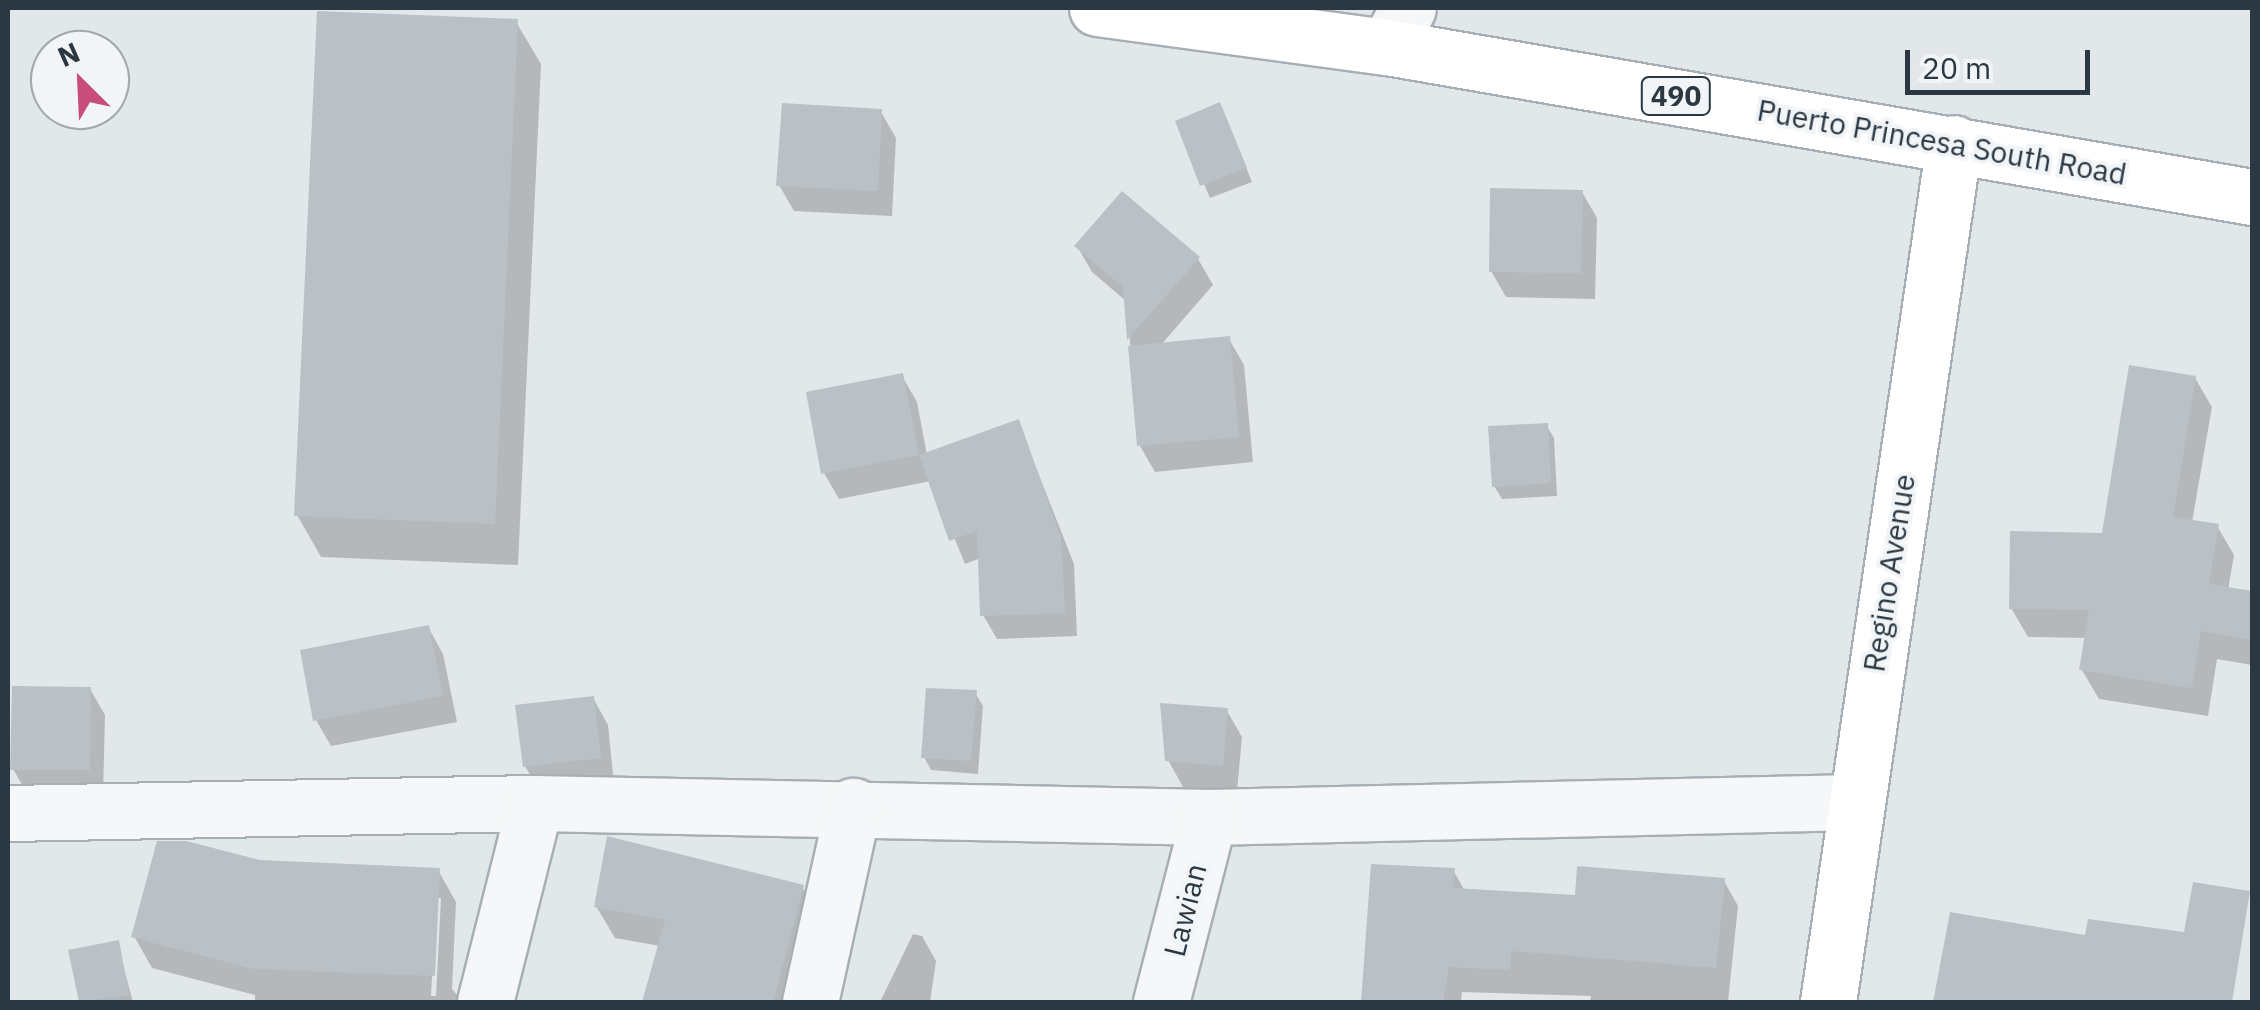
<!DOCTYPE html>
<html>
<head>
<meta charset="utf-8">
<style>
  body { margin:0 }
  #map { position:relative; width:2260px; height:1010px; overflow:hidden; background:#e2e7ea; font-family:"IBM Plex Sans",sans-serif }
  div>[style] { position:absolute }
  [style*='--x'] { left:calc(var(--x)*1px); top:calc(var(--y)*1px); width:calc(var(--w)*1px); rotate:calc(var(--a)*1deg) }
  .shadow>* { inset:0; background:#0003 }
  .building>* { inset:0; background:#bac1c6 }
  .roads { filter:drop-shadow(2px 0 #a7afb4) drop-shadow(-2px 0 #a7afb4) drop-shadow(0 2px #a7afb4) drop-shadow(0 -2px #a7afb4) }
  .street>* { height:55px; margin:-27.5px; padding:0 27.5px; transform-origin:27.5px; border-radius:27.5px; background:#f5f7f8 }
  .secondary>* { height:55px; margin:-27.5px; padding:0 27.5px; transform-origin:27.5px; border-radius:27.5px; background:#fff }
  .primary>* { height:55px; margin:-27.5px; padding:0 27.5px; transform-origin:27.5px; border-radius:27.5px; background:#fff }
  span { translate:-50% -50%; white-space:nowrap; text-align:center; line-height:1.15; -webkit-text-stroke:8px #f2f5f7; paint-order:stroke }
  .shield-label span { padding:2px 8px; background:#f2f5f7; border:2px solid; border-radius:8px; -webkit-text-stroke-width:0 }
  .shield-label { font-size:28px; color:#2b3741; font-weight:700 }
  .street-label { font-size:30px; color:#2b3741 }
  .frame { position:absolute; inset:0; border:10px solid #2b3741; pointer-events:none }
  .north { position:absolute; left:30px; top:30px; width:100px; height:100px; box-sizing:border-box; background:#f2f5f7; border:2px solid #a2a9ae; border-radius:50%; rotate:336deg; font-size:28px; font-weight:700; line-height:40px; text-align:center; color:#2b3741 }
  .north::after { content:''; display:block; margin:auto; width:35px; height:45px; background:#c84e79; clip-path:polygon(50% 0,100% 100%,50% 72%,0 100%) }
  .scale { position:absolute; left:1905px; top:50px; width:185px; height:45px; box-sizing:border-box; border:5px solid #2b3741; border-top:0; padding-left:12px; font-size:30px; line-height:35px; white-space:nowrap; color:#2b3741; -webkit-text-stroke:8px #f2f5f7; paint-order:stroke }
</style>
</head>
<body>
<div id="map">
  <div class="shadow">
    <div style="clip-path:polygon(516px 22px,541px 64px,518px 565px,321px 557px,297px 515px)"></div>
    <div style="clip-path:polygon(881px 112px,896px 138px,892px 216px,794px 211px,779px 185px)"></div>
    <div style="clip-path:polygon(1226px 119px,1252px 182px,1210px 198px,1178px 123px)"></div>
    <div style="clip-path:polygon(1582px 192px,1597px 218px,1595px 299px,1506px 297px,1491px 271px)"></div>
    <div style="clip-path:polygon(1077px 246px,1198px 259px,1213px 285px,1160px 346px,1229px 339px,1244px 365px,1253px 462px,1155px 472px,1140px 446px,1126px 301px,1092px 272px)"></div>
    <div style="clip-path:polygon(902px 376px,917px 402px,927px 455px,1018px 422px,1074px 564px,1077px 636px,997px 639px,983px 615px,981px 558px,965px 564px,931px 481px,839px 499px,824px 473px)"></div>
    <div style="clip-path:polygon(2195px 378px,2212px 407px,2192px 522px,2217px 526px,2234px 555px,2228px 590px,2252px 594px,2252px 665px,2217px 659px,2208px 716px,2099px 699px,2082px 670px,2087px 638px,2028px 637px,2011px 608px,2104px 535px)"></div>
    <div style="clip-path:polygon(1546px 425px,1554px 438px,1557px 496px,1502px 499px,1494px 486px)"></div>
    <div style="clip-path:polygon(428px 627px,443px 654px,457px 722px,331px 746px,316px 720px)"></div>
    <div style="clip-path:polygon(90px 689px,105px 715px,103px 796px,28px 795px,13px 769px)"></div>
    <div style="clip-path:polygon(975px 693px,983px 706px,978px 774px,931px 770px,924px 757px)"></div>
    <div style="clip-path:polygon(593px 698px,608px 725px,614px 784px,540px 792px,525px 766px)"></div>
    <div style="clip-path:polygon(1227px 711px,1242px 737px,1237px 791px,1183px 787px,1168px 760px)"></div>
    <div style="clip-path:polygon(evenodd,259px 863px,438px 870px,456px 902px,452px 989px,463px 1002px,255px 1002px,255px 995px,152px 968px,134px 936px,259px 863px,436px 898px,441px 898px,436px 996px,431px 996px,436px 898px)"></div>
    <div style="clip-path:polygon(1453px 870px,1465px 891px,1577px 898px,1724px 881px,1738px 906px,1728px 1002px,1590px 1002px,1591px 996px,1462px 992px,1461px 1002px,1364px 1002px,1372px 946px)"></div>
    <div style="clip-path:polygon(802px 887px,820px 918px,798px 1002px,644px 1002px,660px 946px,615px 938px,596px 906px)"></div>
    <div style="clip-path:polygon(1951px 922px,2174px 993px,2173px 1002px,1936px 1002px)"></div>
    <div style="clip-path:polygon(913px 934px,922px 936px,936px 961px,930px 1002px,880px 1002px)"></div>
    <div style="clip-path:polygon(117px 943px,133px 1002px,82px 1002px,71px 952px)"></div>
  </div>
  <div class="building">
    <div style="clip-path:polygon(317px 11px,518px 19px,495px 524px,294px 516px)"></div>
    <div style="clip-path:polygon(1220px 102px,1247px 168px,1200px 186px,1175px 121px)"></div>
    <div style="clip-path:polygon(782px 103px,882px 109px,878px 191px,776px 186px)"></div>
    <div style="clip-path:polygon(1490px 188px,1583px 190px,1581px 273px,1489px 272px)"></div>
    <div style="clip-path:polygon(1122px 191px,1200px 257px,1127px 340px,1123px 287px,1074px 246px)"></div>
    <div style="clip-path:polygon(1230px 336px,1239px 437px,1137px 446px,1128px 346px)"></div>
    <div style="clip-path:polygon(2129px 365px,2196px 376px,2173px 517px,2219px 524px,2209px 584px,2252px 591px,2252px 640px,2201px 631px,2192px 688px,2079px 670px,2089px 610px,2009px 609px,2010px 531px,2102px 533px)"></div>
    <div style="clip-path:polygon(903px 373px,919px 455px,821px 474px,806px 392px)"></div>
    <div style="clip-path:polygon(1019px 419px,1061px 538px,1065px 613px,980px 616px,977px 531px,949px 541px,919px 455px)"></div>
    <div style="clip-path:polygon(1548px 423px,1551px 483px,1492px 487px,1488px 426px)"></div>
    <div style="clip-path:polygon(429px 625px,443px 696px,313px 721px,300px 650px)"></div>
    <div style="clip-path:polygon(12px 686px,91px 687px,90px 770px,10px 770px)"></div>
    <div style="clip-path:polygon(926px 688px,977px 690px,971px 761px,921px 758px)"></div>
    <div style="clip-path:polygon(594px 696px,601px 758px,523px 767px,515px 705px)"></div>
    <div style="clip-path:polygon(1160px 703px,1228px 708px,1223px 766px,1165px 761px)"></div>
    <div style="clip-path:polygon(607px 836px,804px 885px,773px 1002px,642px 1002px,665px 920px,594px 907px)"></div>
    <div style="clip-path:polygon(157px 841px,186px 841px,260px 860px,440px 868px,435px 976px,253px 969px,131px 937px)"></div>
    <div style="clip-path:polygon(1371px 864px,1455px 868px,1453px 888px,1575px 895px,1577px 866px,1725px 878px,1716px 968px,1511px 951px,1510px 970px,1449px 967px,1443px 1002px,1361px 1002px)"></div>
    <div style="clip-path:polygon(2193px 882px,2250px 891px,2232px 1002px,1933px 1002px,1950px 912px,2085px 935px,2088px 919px,2184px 932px)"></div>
    <div style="clip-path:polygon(119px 940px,129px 995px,79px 1002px,68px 950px)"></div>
  </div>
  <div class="roads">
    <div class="street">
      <div style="--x:1387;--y:47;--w:44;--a:-61.7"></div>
      <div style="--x:8;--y:813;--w:527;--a:-1.09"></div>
      <div style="--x:485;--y:1002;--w:205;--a:-75.9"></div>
      <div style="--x:535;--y:803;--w:674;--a:1.19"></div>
      <div style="--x:1209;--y:817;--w:645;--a:-1.33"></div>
      <div style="--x:810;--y:1002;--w:201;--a:-77.6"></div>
      <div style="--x:1161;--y:1002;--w:191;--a:-75.5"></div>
    </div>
    <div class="secondary">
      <div style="--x:1828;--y:1002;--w:868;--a:-81.66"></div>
    </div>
    <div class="primary">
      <div style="--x:1097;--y:8;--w:293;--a:7.7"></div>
      <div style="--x:1387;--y:47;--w:878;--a:9.84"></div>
    </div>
  </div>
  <div class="shield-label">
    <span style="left:1676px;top:96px">490</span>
  </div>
  <div class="street-label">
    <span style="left:1942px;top:142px;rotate:10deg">Puerto Princesa South Road</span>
    <span style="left:1889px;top:573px;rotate:-81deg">Regino Avenue</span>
    <span style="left:1185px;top:910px;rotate:-76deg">Lawian</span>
  </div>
  <div class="frame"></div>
  <div class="north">N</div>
  <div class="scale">20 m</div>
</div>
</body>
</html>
